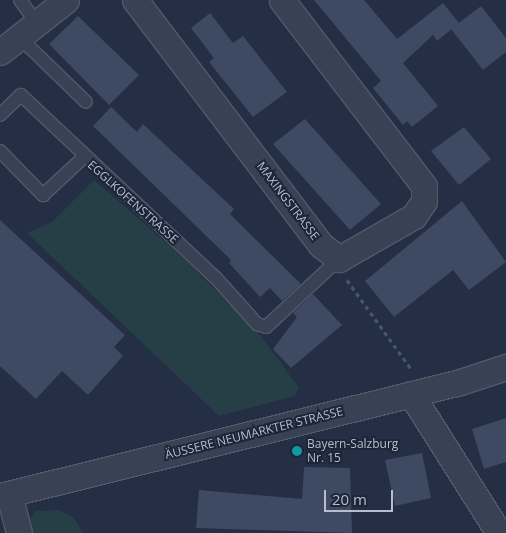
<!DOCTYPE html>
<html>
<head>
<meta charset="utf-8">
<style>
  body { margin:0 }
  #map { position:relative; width:506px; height:533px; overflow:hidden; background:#242e44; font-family:"Open Sans",sans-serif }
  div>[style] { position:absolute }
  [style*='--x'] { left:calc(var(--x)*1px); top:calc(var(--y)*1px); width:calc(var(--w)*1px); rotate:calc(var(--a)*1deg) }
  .green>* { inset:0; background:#263e45 }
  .building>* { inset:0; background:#3e4962 }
  .path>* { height:3px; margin-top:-1.5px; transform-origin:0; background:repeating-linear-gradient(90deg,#455b61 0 4px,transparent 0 8px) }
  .roads { filter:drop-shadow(1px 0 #51596b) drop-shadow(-1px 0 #51596b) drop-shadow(0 1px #51596b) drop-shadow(0 -1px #51596b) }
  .lane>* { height:12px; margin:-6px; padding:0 6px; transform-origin:6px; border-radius:6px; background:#394154 }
  .street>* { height:25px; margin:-12.5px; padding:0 12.5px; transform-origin:12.5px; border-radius:12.5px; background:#394154 }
  .dots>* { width:14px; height:14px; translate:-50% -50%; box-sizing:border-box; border:2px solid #1d2639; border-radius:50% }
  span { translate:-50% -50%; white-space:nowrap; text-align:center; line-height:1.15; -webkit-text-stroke:4px #1d2639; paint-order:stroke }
  .street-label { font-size:12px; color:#b6bdcd }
  .poi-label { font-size:12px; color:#b6bdcd }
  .left { translate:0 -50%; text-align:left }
  .scale { position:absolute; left:324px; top:490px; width:69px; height:22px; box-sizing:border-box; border:2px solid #b6bdcd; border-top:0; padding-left:6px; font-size:15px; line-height:18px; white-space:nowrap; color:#b6bdcd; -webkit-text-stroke:4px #1d2639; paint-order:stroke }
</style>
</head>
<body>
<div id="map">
  <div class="green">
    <div style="clip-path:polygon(94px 180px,175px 250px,261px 336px,299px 388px,295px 396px,219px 416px,27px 233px,52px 222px)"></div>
    <div style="clip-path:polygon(59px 510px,74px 518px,83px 533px,33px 533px,30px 519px,35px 511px)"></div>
  </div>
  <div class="building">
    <div style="clip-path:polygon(314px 0,364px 0,397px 39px,443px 3px,459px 23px,437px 41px,433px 35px,403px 63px,438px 106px,412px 127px,407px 121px,403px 125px,373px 88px,381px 81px)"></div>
    <div style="clip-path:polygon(481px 6px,506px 38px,506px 52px,483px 70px,451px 29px)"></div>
    <div style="clip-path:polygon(210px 13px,233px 43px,243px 36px,287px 92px,253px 117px,209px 62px,214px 58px,191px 28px)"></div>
    <div style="clip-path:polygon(78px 16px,139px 75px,109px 105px,49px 44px)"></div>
    <div style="clip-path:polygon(111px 107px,137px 132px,143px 124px,234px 209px,230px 214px,301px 284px,282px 301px,270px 288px,260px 297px,229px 263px,231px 260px,93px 126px)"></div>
    <div style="clip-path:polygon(305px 119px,381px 204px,350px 230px,273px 144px)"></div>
    <div style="clip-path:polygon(464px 127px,491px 159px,459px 185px,431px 151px)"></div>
    <div style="clip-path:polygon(462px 201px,506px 262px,469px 290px,453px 270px,394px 317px,365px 281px)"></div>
    <div style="clip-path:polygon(0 220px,125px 335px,114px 347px,123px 356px,88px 395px,62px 371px,36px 399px,0 366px)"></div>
    <div style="clip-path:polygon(313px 294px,342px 325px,291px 368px,273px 349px,297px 317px,293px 313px)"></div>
    <div style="clip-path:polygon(506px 418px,506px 462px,484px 469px,472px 429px)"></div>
    <div style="clip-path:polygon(422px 453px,431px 498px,395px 506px,385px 460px)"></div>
    <div style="clip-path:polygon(304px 467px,350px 468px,352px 533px,196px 528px,199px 490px,302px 499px)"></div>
  </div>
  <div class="path">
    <div style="--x:347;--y:280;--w:111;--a:54.2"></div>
  </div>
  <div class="roads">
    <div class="lane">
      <div style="--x:20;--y:0;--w:29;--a:54"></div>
      <div style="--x:19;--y:37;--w:93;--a:44.1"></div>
      <div style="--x:0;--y:115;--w:29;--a:-44"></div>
      <div style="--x:21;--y:95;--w:267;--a:43.2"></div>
      <div style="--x:216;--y:278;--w:62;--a:48.3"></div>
      <div style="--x:257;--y:324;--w:9;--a:18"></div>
      <div style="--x:266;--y:327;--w:100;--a:-43"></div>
      <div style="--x:0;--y:151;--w:62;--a:45.7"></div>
      <div style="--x:43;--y:195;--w:56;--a:-42.8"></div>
    </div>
    <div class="street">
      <div style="--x:135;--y:0;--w:308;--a:52.8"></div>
      <div style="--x:321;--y:245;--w:23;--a:38"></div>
      <div style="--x:339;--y:259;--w:86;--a:-29.8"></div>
      <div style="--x:414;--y:216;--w:18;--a:-56"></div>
      <div style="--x:424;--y:201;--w:15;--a:-90"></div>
      <div style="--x:424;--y:186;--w:234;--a:-127.4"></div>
      <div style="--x:0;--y:52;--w:84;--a:-38.2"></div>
      <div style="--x:411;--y:394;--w:165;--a:57.7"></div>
      <div style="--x:9;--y:494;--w:40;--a:75.6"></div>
      <div style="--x:0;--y:496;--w:471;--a:-13.9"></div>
      <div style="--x:457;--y:383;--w:52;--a:-18.1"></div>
    </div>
  </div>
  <div class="dots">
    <div style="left:297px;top:451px;background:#0f9aa8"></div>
  </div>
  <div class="street-label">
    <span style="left:288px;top:201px;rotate:53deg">MAXINGSTRASSE</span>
    <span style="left:133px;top:202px;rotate:42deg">EGGLKOFENSTRASSE</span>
    <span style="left:254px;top:433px;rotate:-14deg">ÄUSSERE NEUMARKTER STRASSE</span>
  </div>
  <div class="poi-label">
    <span class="left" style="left:307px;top:451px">Bayern-Salzburg<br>Nr. 15</span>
  </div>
  <div class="scale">20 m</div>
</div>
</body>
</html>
